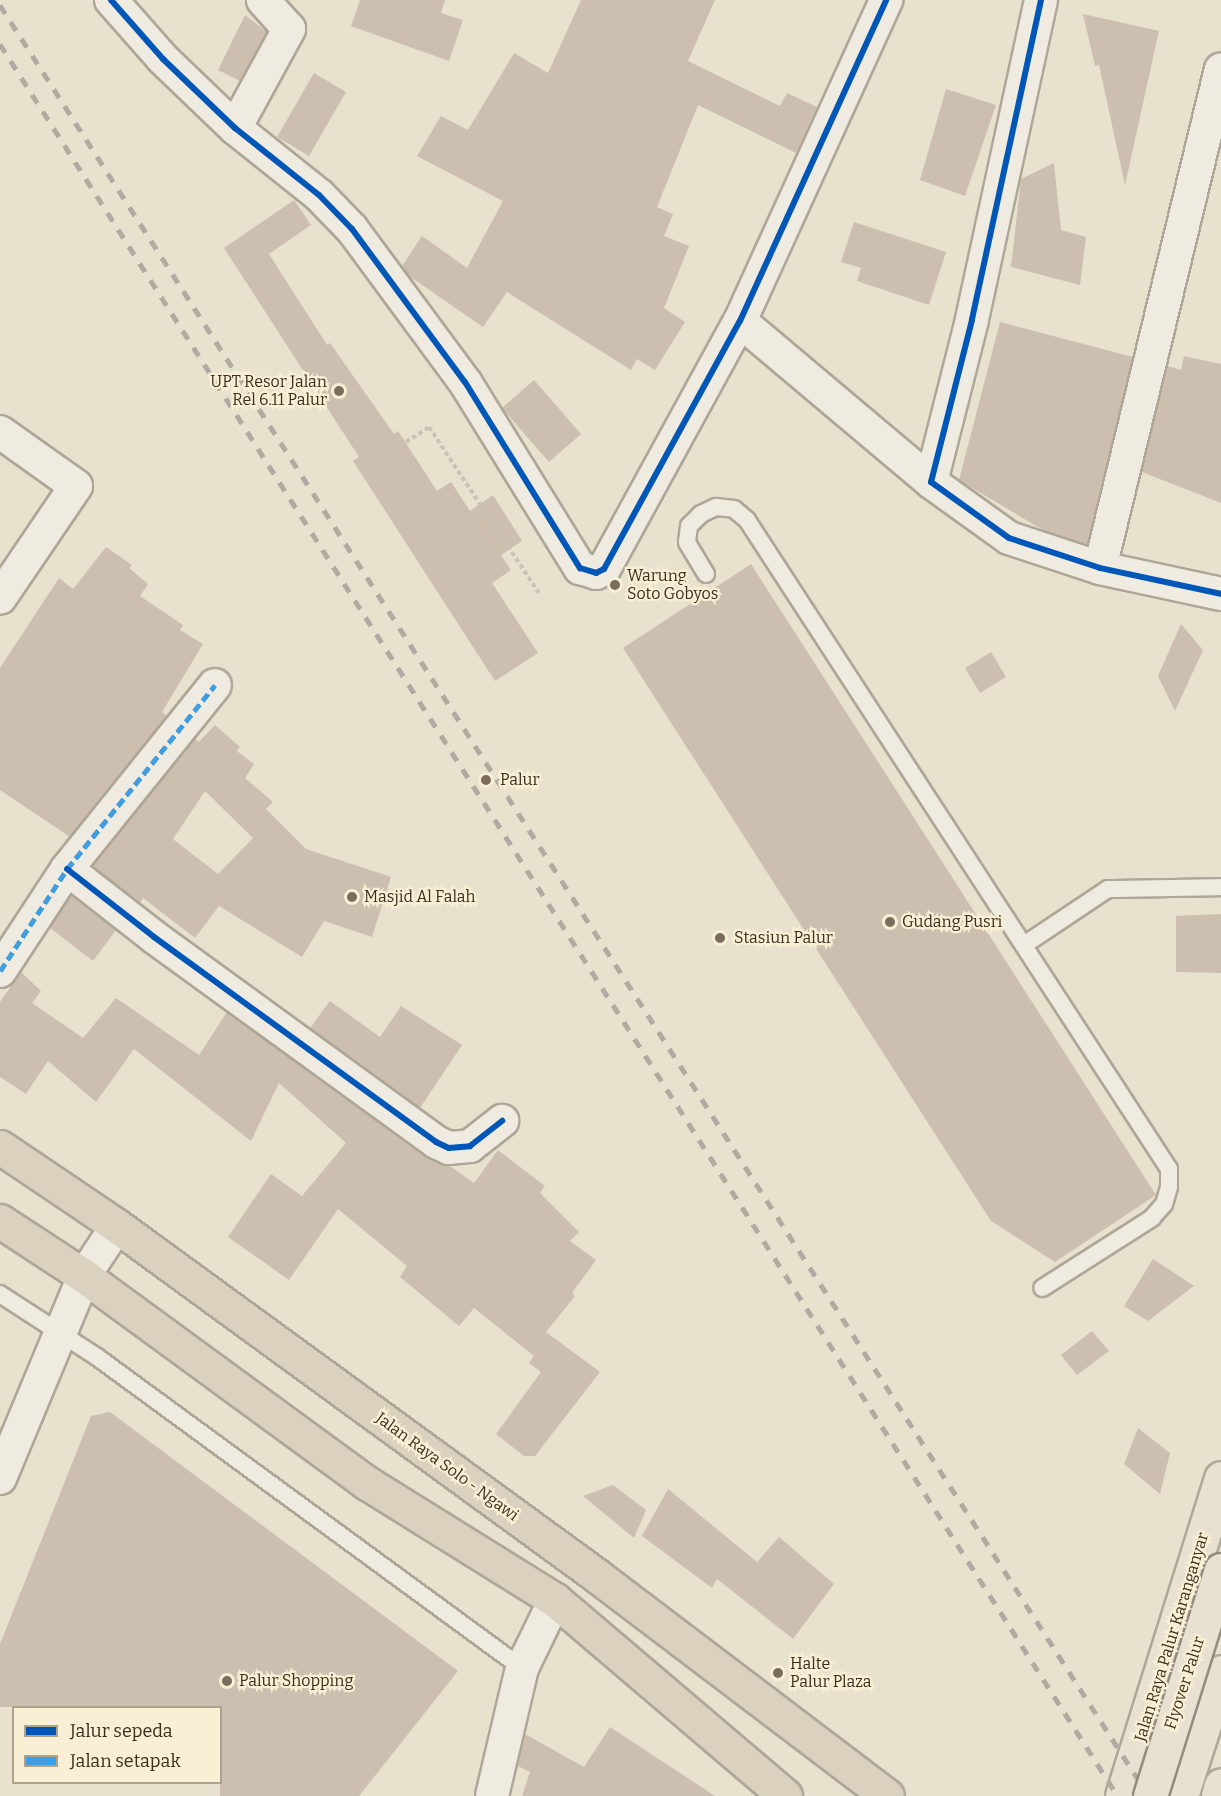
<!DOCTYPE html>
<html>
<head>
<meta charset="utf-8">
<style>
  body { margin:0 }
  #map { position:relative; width:1221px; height:1796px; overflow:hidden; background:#e8e1ce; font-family:Bitter,serif }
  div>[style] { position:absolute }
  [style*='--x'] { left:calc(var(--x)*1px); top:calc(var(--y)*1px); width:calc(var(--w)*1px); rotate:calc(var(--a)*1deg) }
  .building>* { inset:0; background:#ccbfaf }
  .path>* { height:4px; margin-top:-2px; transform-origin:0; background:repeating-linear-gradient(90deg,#c9c2b7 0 4.5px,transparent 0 7.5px) }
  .roads { filter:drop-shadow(2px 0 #aea697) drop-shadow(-2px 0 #aea697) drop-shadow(0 2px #aea697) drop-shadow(0 -2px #aea697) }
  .lane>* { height:16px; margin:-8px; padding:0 8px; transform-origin:8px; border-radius:8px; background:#f0ebe1 }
  .street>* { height:32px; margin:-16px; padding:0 16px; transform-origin:16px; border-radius:16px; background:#f0ebe1 }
  .primary>* { height:33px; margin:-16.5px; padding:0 16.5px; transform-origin:16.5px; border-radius:16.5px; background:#e8e1d1 }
  .highway>* { height:33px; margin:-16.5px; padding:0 16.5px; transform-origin:16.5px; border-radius:16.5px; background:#dbd1bf }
  .rail>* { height:4.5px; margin-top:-2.25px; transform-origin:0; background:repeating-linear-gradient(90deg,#afaba1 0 10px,transparent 0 20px) }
  .bridges { filter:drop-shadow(2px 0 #938b7e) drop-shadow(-2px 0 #938b7e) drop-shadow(0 2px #938b7e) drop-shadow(0 -2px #938b7e) }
  .primary-bridge>* { height:33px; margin:-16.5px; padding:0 16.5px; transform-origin:16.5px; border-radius:16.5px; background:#e8e1d1 }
  .quiet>* { height:4.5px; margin-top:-2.25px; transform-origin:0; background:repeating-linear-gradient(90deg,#3f9de0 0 9px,transparent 0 13.5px) }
  .cycleway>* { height:6px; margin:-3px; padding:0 3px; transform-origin:3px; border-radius:3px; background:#0057b8 }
  .dots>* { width:16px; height:16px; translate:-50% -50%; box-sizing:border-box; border:3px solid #f9efd5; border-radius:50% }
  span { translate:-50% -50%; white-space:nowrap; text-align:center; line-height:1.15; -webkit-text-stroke:4.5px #f9efd5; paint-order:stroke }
  .poi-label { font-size:16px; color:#3e2e1e }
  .right { translate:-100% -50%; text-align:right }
  .left { translate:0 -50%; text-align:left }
  .street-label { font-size:16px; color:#3e2e1e }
  .legend { position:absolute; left:12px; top:1706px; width:210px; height:78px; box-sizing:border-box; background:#f9efd5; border:2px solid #aea28c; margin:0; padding:8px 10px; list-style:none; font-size:18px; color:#3e2e1e }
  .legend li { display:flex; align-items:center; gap:12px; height:30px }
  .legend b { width:30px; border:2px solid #aea28c }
</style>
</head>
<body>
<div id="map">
  <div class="building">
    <div style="clip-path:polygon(360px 0,445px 0,441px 13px,463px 20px,449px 61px,351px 26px)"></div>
    <div style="clip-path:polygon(581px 0,715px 0,688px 61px,780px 106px,787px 93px,817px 107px,796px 153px,698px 105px,657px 207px,673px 214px,664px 236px,689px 246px,664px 308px,685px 322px,655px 370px,637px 359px,631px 370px,507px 292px,483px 327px,409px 276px,402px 266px,422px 236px,467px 268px,503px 201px,417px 156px,441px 116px,468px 130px,514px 53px,548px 73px)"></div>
    <div style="clip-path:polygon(1083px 14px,1159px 31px,1125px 185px,1099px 65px,1095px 66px)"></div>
    <div style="clip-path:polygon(245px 15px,267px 32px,240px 81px,218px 70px)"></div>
    <div style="clip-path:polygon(314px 73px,346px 92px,309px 156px,277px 137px)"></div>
    <div style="clip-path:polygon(946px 89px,996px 105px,965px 196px,920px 180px)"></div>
    <div style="clip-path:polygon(1054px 163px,1061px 230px,1086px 237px,1080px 285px,1011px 267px,1021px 179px)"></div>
    <div style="clip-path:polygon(294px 200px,311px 225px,269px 254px,327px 345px,330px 343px,394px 434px,398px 431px,437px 491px,451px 482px,470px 511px,493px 495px,522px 541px,501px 555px,511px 570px,492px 583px,538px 653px,495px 681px,353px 461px,359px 457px,224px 248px)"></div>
    <div style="clip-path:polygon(854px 222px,946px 252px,929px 305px,857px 281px,861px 268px,841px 262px)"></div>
    <div style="clip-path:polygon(1000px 322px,1133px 357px,1087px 545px,1043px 530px,959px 480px)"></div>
    <div style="clip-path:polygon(1184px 356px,1221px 364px,1221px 503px,1142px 472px,1167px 366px,1181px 370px)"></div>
    <div style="clip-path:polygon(534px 380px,581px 434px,549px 462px,502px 408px)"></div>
    <div style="clip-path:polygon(106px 547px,132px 565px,129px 568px,148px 584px,140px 596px,183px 625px,180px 630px,203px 644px,162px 712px,167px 716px,70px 837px,0 790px,0 668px,59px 578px,73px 589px)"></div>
    <div style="clip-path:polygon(751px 564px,1156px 1195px,1055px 1262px,991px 1221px,623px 648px)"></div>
    <div style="clip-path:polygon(1181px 624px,1203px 650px,1175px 711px,1158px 676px)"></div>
    <div style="clip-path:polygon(991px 652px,1006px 677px,980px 693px,965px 668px)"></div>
    <div style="clip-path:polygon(evenodd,215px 725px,240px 747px,237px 751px,254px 764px,245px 778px,273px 802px,266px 809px,306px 849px,391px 877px,372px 937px,324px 921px,302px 957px,219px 906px,195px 938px,143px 898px,140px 903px,92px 866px,195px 739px,199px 742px,215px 725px,205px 791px,253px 838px,218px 874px,173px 839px,205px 791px)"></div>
    <div style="clip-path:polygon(71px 895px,116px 930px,93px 961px,50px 928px)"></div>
    <div style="clip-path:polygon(1221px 914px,1221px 973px,1176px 972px,1176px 916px)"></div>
    <div style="clip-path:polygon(21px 972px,41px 991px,32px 1003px,83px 1038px,116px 998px,199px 1055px,227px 1012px,425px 1157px,450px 1166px,474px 1183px,498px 1150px,545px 1186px,540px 1193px,579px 1232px,570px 1241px,596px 1260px,572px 1293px,575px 1296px,546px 1332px,600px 1372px,535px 1456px,524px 1456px,496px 1434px,541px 1372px,529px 1363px,534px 1356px,474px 1308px,459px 1326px,400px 1277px,407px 1266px,338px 1209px,289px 1280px,228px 1237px,271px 1174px,302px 1196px,346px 1143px,279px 1083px,251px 1141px,134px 1049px,96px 1102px,48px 1061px,26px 1094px,0 1077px,0 1002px)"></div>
    <div style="clip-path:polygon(330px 1001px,380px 1037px,401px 1006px,462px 1045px,420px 1108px,310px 1028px)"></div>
    <div style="clip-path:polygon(1153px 1259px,1194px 1286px,1148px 1321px,1124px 1306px)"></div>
    <div style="clip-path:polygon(1092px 1331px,1109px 1351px,1077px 1375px,1061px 1355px)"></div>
    <div style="clip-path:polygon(110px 1412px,458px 1671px,359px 1796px,220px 1796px,220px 1707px,0 1707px,0 1644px,91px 1416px)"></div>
    <div style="clip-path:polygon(1138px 1428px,1170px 1453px,1160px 1494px,1124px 1464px)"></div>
    <div style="clip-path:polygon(613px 1485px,646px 1510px,634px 1538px,583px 1496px)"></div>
    <div style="clip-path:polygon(668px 1489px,757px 1562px,779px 1537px,834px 1584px,793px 1639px,717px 1579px,712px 1588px,642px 1536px)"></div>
    <div style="clip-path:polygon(610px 1727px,715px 1796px,522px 1796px,530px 1772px,518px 1766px,525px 1734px,584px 1767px)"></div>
  </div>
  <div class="path">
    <div style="--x:406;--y:442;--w:27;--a:-33"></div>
    <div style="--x:429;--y:427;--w:199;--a:56.5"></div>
    <div style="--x:486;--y:533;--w:11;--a:-27"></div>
  </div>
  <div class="roads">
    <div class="lane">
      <div style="--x:706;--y:574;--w:37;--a:-121"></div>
      <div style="--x:687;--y:542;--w:16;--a:-83"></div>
      <div style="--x:689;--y:526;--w:17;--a:-45"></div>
      <div style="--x:701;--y:514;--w:17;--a:-25"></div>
      <div style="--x:716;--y:507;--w:18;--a:6"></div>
      <div style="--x:734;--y:509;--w:17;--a:40"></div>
      <div style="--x:747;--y:520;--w:774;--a:56.97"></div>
      <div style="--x:1169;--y:1169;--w:18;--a:90"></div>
      <div style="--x:1169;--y:1187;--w:18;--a:106"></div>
      <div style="--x:1164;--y:1204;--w:18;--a:131"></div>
      <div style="--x:1152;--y:1218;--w:130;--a:147.5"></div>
      <div style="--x:1024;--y:945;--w:101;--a:-33.7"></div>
      <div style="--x:1108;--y:889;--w:113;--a:-1"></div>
      <div style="--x:0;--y:1294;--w:116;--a:33"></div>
      <div style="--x:97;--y:1357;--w:527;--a:36.2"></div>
    </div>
    <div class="street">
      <div style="--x:111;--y:0;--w:79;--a:48.6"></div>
      <div style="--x:163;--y:59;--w:100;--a:43.8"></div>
      <div style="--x:235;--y:128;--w:107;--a:38.6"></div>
      <div style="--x:319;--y:195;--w:47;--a:45.9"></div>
      <div style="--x:352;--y:229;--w:190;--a:53.6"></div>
      <div style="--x:465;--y:382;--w:219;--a:58.3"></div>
      <div style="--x:580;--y:568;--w:17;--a:17"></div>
      <div style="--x:596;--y:573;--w:9;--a:-27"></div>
      <div style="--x:604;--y:569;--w:283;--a:-61.3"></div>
      <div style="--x:740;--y:321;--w:353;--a:-65.5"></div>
      <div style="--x:1041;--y:0;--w:327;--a:102.2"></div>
      <div style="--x:972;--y:320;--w:167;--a:104.2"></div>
      <div style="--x:931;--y:482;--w:96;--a:35.7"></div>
      <div style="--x:1009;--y:538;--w:96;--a:18.2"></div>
      <div style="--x:1100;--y:568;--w:124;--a:12.1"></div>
      <div style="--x:235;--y:128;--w:113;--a:-61.4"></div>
      <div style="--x:289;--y:29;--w:39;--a:-132"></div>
      <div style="--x:740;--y:321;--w:250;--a:40.1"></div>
      <div style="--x:0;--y:432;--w:93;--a:35.4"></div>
      <div style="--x:76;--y:486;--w:135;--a:124.2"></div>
      <div style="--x:1100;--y:568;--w:513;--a:-76.37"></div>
      <div style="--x:67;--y:869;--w:110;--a:38"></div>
      <div style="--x:154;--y:937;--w:349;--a:36"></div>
      <div style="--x:436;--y:1142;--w:14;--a:25"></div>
      <div style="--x:449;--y:1148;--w:21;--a:-5"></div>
      <div style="--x:470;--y:1146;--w:41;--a:-38"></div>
      <div style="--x:0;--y:971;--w:122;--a:-56.7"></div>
      <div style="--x:67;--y:869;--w:236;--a:-51.2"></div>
      <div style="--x:0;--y:1478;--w:219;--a:-67.4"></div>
      <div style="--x:84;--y:1276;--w:60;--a:-56.6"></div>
      <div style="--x:492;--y:1796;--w:131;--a:-76.8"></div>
      <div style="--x:522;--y:1668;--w:76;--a:-64.1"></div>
    </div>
    <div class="primary">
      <div style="--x:1122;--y:1796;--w:333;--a:-72.7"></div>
      <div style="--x:1181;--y:1796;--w:130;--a:-72.1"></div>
      <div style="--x:1218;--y:1796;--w:11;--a:-75"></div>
    </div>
    <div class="highway">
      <div style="--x:0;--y:1147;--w:141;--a:34"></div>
      <div style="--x:117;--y:1226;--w:593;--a:36.08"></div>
      <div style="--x:596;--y:1575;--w:365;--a:37.2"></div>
      <div style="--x:0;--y:1221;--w:100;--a:33.2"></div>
      <div style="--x:84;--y:1276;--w:351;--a:36.2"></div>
      <div style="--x:367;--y:1483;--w:221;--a:31.9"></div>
      <div style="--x:555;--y:1600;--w:302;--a:40.4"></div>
    </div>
  </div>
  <div class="rail">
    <div style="--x:0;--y:5;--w:2128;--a:57.32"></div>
    <div style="--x:0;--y:44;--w:2078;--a:57.46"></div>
  </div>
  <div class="bridges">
    <div class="primary-bridge">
      <div style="--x:1150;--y:1796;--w:237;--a:-72.6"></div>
    </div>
  </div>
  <div class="quiet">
    <div style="--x:0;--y:971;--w:122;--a:-56.7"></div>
    <div style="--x:67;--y:869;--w:236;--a:-51.2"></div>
  </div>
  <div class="cycleway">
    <div style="--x:111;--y:0;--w:79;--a:48.6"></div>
    <div style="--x:163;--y:59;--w:100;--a:43.8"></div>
    <div style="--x:235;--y:128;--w:107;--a:38.6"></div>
    <div style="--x:319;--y:195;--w:47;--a:45.9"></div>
    <div style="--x:352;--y:229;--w:190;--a:53.6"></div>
    <div style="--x:465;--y:382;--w:219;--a:58.3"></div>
    <div style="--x:580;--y:568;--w:17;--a:17"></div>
    <div style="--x:596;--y:573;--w:9;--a:-27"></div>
    <div style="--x:604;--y:569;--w:283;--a:-61.3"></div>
    <div style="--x:740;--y:321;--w:353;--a:-65.5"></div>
    <div style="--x:1041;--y:0;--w:327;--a:102.2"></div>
    <div style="--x:972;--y:320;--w:167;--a:104.2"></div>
    <div style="--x:931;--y:482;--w:96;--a:35.7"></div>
    <div style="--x:1009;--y:538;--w:96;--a:18.2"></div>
    <div style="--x:1100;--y:568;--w:124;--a:12.1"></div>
    <div style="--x:67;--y:869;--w:110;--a:38"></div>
    <div style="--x:154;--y:937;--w:349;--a:36"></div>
    <div style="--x:436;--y:1142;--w:14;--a:25"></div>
    <div style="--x:449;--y:1148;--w:21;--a:-5"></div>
    <div style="--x:470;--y:1146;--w:41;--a:-38"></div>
  </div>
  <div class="dots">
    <div style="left:339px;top:391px;background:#7a6d5c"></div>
    <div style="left:615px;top:585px;background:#7a6d5c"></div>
    <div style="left:486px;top:780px;background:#7a6d5c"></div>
    <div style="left:352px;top:897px;background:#7a6d5c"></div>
    <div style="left:890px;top:922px;background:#7a6d5c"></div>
    <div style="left:720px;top:938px;background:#7a6d5c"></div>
    <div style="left:778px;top:1673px;background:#7a6d5c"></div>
    <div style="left:227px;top:1681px;background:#7a6d5c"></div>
  </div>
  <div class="poi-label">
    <span class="right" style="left:327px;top:391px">UPT Resor Jalan<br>Rel 6.11 Palur</span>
    <span class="left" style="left:627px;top:585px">Warung<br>Soto Gobyos</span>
    <span class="left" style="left:500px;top:780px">Palur</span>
    <span class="left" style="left:364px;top:897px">Masjid Al Falah</span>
    <span class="left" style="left:902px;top:922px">Gudang Pusri</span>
    <span class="left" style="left:734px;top:938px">Stasiun Palur</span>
    <span class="left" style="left:790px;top:1673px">Halte<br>Palur Plaza</span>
    <span class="left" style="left:239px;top:1681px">Palur Shopping</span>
  </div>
  <div class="street-label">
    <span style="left:447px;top:1467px;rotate:36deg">Jalan Raya Solo - Ngawi</span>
    <span style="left:1172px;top:1637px;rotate:-73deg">Jalan Raya Palur Karanganyar</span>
    <span style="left:1185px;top:1683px;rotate:-72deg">Flyover Palur</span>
  </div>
  <ul class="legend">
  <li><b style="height:8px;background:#0057b8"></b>Jalur sepeda</li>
  <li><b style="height:8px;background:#3f9de0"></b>Jalan setapak</li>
  </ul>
</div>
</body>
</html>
